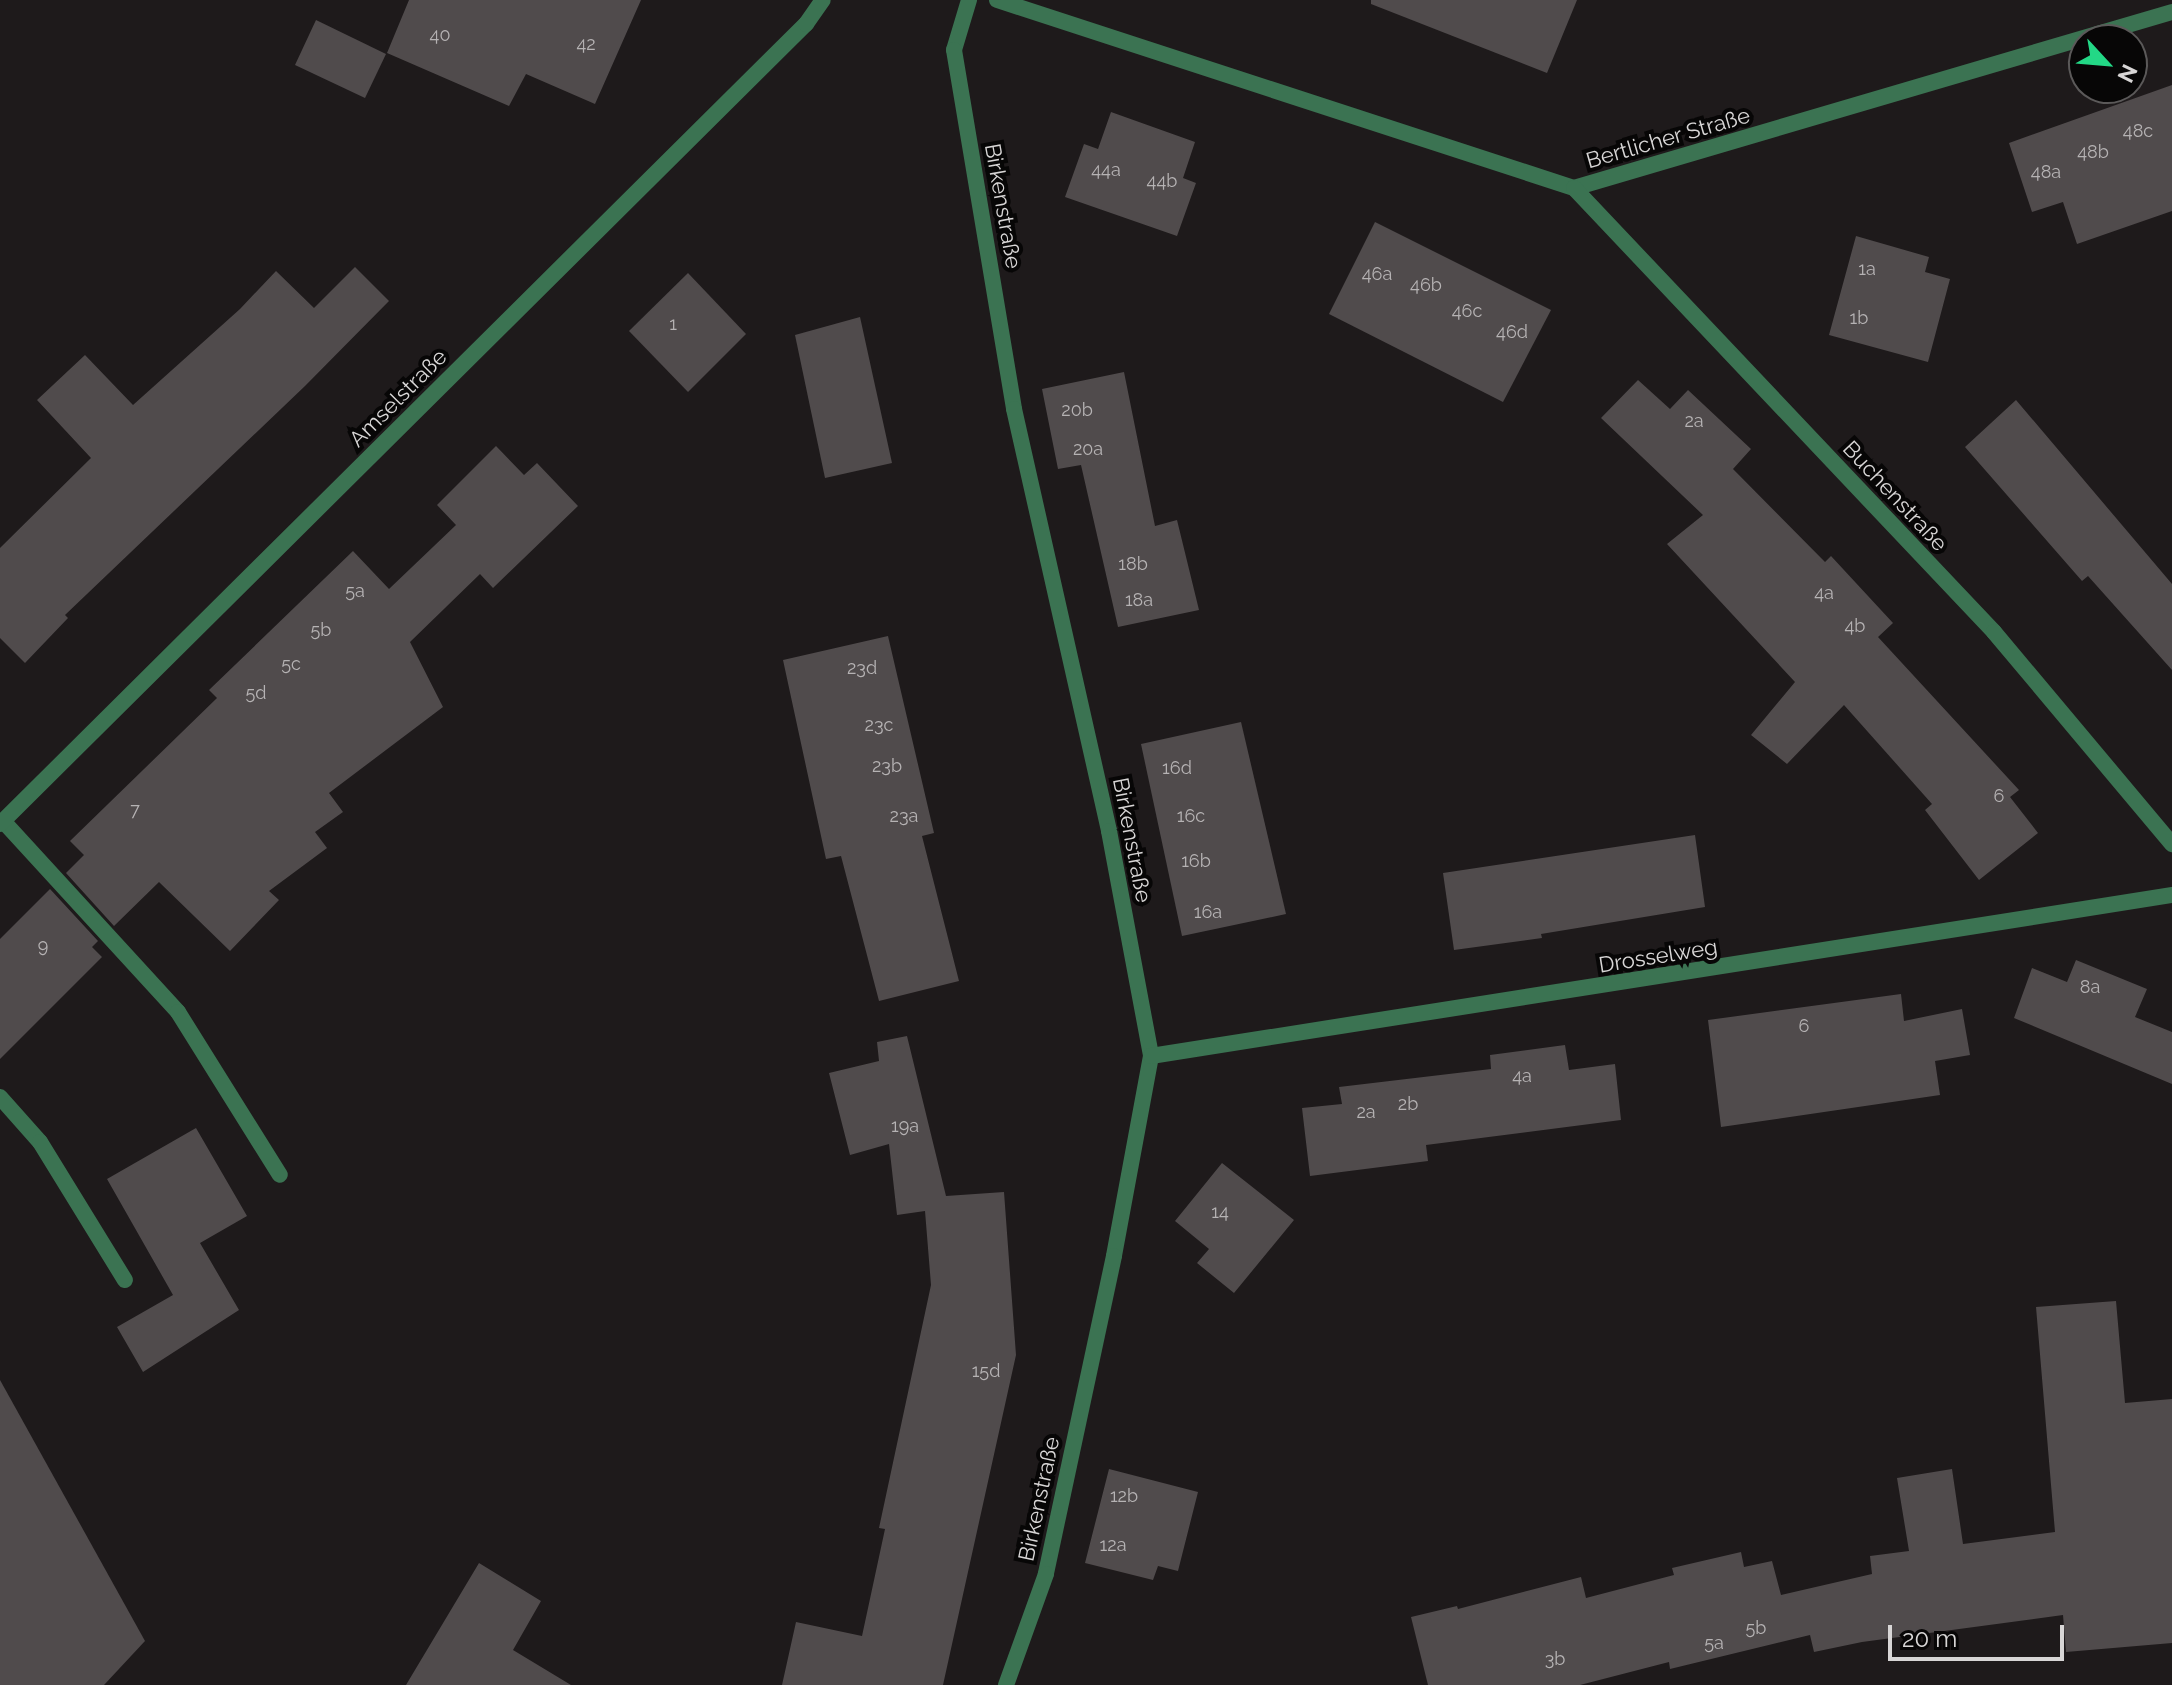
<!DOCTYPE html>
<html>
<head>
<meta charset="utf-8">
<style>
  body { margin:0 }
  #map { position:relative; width:2172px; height:1685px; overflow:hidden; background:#1e1a1b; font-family:Raleway,sans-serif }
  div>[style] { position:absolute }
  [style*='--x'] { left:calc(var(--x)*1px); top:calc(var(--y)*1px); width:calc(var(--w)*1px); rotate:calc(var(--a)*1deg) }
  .building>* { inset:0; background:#504b4c }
  .service>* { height:16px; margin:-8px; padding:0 8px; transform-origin:8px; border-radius:8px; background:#3b7352 }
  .minor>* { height:16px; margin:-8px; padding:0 8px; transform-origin:8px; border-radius:8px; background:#3b7352 }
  span { translate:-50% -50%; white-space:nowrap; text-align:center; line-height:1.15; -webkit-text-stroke:8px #070606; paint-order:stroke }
  .number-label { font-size:18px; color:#b6b3b4 }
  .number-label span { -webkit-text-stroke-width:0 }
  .street-label { font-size:22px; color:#d8d6d6 }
  .north { position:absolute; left:2068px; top:24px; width:80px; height:80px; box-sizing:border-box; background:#070606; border:2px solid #5b5959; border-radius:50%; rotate:116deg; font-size:22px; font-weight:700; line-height:32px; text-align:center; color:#d8d6d6 }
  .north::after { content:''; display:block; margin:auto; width:28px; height:36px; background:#23d886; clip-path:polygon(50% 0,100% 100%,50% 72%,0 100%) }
  .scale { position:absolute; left:1888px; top:1625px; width:176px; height:36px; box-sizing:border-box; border:4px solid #d8d6d6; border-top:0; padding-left:10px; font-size:24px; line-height:28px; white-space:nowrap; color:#d8d6d6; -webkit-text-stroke:6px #070606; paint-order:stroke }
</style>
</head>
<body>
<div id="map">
  <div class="building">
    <div style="clip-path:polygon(409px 0,641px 0,595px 104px,526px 74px,509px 106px,387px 53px)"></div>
    <div style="clip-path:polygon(1371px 0,1577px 0,1547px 73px,1371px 4px)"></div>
    <div style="clip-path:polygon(316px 20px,386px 54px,365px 98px,295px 65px)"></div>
    <div style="clip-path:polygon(2172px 85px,2172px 211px,2077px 244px,2063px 202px,2032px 212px,2009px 143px)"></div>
    <div style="clip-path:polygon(1111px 112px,1195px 142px,1183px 178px,1196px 183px,1177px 236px,1065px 197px,1084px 144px,1098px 149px)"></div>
    <div style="clip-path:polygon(1375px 222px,1551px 310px,1503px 402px,1329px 314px)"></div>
    <div style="clip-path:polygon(1856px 236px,1929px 257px,1925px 272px,1950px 279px,1928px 362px,1829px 335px)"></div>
    <div style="clip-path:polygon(355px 267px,389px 301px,305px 386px,65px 615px,68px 618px,25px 663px,0 638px,0 548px,91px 458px,37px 400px,85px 355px,133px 405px,240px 309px,276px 271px,314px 308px)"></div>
    <div style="clip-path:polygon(688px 273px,746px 334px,688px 392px,629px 331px)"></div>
    <div style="clip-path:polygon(860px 317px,892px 463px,825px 478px,795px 335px)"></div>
    <div style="clip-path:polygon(1124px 372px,1155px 526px,1177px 520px,1199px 610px,1118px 627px,1081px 465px,1058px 469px,1042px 389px)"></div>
    <div style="clip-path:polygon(1638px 380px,1670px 409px,1688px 390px,1751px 449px,1733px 469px,1825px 562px,1831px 556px,1893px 623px,1878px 637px,2019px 790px,2010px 797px,2038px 833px,1979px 880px,1925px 810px,1932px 804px,1844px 705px,1787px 764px,1751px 735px,1795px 682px,1667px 544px,1703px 515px,1601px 418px)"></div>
    <div style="clip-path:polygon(2016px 400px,2172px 584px,2172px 670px,2088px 576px,2082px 581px,1965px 447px)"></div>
    <div style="clip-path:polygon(496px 446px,524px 475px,537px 463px,578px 506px,493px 588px,480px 574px,410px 642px,443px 707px,329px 793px,343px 812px,315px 832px,327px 848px,269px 891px,279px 900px,230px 951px,159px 882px,114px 926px,66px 873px,84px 855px,70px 841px,217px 698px,209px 690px,353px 551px,389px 589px,456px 525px,437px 505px)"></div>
    <div style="clip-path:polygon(888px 636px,934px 833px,922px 836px,959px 981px,879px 1001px,841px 856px,826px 859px,783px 660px)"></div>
    <div style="clip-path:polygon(1241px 722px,1286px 914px,1182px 936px,1141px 744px)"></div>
    <div style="clip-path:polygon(1695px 835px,1705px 907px,1541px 934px,1542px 938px,1454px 950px,1443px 873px)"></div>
    <div style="clip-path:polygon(50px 889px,98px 941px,92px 947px,102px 957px,0 1059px,0 939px)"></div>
    <div style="clip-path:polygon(2076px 960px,2147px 989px,2135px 1017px,2172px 1032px,2172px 1084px,2014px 1018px,2032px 968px,2067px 982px)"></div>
    <div style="clip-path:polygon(1901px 994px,1904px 1021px,1962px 1009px,1970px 1055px,1935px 1061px,1940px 1095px,1721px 1127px,1708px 1020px)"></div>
    <div style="clip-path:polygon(907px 1036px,946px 1196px,1004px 1192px,1016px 1355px,943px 1685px,782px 1685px,796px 1622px,862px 1636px,885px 1529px,879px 1528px,931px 1285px,925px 1211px,897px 1215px,889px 1144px,850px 1155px,829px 1073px,879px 1061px,877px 1042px)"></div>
    <div style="clip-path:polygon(1565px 1045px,1569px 1070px,1615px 1064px,1621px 1120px,1426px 1145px,1428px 1161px,1310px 1176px,1302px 1108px,1342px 1104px,1339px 1087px,1491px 1069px,1490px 1055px)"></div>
    <div style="clip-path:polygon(196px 1128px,247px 1216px,200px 1243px,239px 1310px,143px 1372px,117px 1327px,173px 1295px,107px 1179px)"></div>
    <div style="clip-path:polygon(1222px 1163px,1294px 1220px,1234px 1293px,1197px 1263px,1209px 1249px,1175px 1221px)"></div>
    <div style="clip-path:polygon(2116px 1301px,2125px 1403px,2172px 1399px,2172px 1643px,2066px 1652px,2063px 1615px,1862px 1642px,1814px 1652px,1810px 1635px,1670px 1669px,1669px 1662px,1580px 1685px,1428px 1685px,1411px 1617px,1457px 1606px,1458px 1609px,1581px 1577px,1586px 1598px,1674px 1575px,1672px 1568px,1741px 1552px,1744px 1567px,1772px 1561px,1781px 1595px,1872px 1574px,1870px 1556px,1909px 1551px,1897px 1478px,1952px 1469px,1963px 1544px,2055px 1532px,2036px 1307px)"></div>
    <div style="clip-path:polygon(0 1380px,145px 1641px,104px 1685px,0 1685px)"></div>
    <div style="clip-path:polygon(1109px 1469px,1198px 1492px,1178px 1571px,1158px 1566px,1153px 1580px,1085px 1563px)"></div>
    <div style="clip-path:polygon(479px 1563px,541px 1601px,513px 1650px,571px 1685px,406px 1685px)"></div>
  </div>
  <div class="service">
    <div style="--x:3;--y:821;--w:259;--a:47.5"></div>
    <div style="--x:178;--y:1012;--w:192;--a:58"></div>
    <div style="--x:0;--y:1097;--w:60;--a:48.4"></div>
    <div style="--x:40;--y:1142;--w:162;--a:58.4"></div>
  </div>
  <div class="minor">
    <div style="--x:969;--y:0;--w:52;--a:106.7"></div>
    <div style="--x:954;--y:50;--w:364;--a:80.5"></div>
    <div style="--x:1014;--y:409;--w:433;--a:77.3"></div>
    <div style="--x:1109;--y:831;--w:229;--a:79.4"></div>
    <div style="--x:1151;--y:1056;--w:203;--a:100.5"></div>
    <div style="--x:1114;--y:1256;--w:325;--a:102.1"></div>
    <div style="--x:1046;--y:1574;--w:118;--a:109.8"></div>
    <div style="--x:997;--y:0;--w:607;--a:18.05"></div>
    <div style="--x:1574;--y:188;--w:623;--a:-16.4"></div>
    <div style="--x:1574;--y:188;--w:611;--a:46.59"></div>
    <div style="--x:1994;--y:632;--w:277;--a:50"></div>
    <div style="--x:0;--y:824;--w:1136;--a:-44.79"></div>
    <div style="--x:806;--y:24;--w:29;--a:-55"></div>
    <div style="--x:1151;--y:1056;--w:1034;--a:-8.96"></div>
  </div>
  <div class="number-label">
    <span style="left:440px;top:35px">40</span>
    <span style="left:586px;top:44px">42</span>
    <span style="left:2138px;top:131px">48c</span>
    <span style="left:2093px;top:152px">48b</span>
    <span style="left:1106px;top:170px">44a</span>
    <span style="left:2046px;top:172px">48a</span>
    <span style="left:1162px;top:181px">44b</span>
    <span style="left:1867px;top:269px">1a</span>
    <span style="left:1377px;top:274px">46a</span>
    <span style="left:1426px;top:285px">46b</span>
    <span style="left:1467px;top:311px">46c</span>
    <span style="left:1859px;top:318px">1b</span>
    <span style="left:673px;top:324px">1</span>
    <span style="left:1512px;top:332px">46d</span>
    <span style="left:1077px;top:410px">20b</span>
    <span style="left:1694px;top:421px">2a</span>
    <span style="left:1088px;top:449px">20a</span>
    <span style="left:1133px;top:564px">18b</span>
    <span style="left:355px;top:591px">5a</span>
    <span style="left:1824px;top:593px">4a</span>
    <span style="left:1139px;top:600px">18a</span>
    <span style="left:1855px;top:626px">4b</span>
    <span style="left:321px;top:630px">5b</span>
    <span style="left:291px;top:664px">5c</span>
    <span style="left:862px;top:668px">23d</span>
    <span style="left:256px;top:693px">5d</span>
    <span style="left:879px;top:725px">23c</span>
    <span style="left:887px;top:766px">23b</span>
    <span style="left:1177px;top:768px">16d</span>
    <span style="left:1999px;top:796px">6</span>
    <span style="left:135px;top:810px">7</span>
    <span style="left:904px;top:816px">23a</span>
    <span style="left:1191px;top:816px">16c</span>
    <span style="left:1196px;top:861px">16b</span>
    <span style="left:1208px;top:912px">16a</span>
    <span style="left:43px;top:946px">9</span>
    <span style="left:2090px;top:987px">8a</span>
    <span style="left:1804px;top:1026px">6</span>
    <span style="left:1522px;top:1076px">4a</span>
    <span style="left:1408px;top:1104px">2b</span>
    <span style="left:1366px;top:1112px">2a</span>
    <span style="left:905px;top:1126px">19a</span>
    <span style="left:1220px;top:1212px">14</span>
    <span style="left:986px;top:1371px">15d</span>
    <span style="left:1124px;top:1496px">12b</span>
    <span style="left:1113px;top:1545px">12a</span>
    <span style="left:1756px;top:1628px">5b</span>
    <span style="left:1714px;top:1643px">5a</span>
    <span style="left:1555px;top:1659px">3b</span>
  </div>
  <div class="street-label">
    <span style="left:1668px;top:138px;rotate:-16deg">Bertlicher Straße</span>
    <span style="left:1003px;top:206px;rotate:80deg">Birkenstraße</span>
    <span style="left:398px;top:398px;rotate:-45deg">Amselstraße</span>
    <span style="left:1895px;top:496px;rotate:47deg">Buchenstraße</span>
    <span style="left:1132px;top:840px;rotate:79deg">Birkenstraße</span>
    <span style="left:1658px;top:956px;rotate:-9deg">Drosselweg</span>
    <span style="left:1039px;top:1499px;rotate:-78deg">Birkenstraße</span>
  </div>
  <div class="north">N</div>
  <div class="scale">20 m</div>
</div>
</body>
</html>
